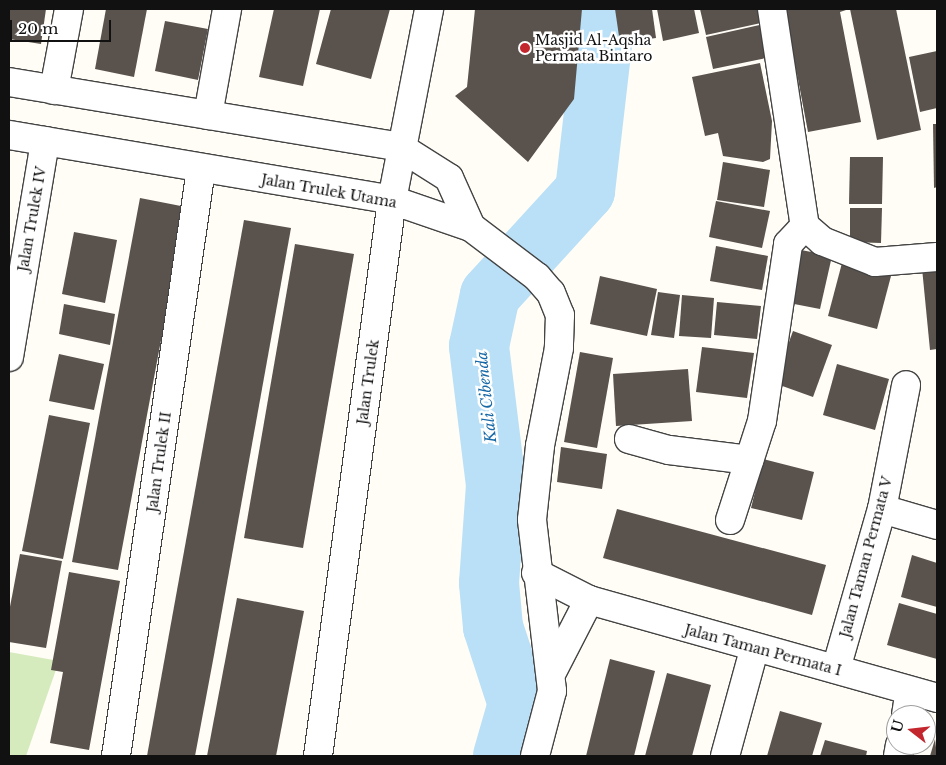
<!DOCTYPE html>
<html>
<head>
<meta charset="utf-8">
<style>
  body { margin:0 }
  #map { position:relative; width:946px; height:765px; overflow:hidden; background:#fffdf5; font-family:"Libre Baskerville",serif }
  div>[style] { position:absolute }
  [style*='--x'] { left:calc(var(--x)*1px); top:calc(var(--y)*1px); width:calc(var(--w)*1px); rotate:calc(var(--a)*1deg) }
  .green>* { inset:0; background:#d5ebbd }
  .river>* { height:60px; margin:-30px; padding:0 30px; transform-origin:30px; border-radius:30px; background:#b9e0f7 }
  .building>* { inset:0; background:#5a524d }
  .roads { filter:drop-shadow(1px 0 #444) drop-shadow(-1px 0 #444) drop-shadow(0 1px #444) drop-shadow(0 -1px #444) }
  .minor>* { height:28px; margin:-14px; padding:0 14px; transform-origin:14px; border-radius:14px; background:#fff }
  .dots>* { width:14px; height:14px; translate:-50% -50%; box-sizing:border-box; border:2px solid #fff; border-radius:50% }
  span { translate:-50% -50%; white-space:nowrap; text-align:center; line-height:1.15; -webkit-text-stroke:5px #fff; paint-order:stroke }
  .poi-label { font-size:14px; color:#111 }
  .left { translate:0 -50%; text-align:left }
  .street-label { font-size:14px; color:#111 }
  .water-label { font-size:15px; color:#1768a6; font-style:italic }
  .frame { position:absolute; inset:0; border:10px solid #111; pointer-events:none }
  .north { position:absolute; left:886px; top:705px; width:50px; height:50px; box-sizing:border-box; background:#fff; border:1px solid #a0a0a0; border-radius:50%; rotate:286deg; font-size:14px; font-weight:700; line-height:20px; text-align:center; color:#111 }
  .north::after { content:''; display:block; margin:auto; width:18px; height:22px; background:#c4262e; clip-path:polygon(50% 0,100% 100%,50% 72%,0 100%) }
  .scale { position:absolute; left:10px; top:20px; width:101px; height:22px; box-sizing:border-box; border:2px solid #111; border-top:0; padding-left:6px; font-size:15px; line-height:18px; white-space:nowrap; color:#111; -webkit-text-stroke:4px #fff; paint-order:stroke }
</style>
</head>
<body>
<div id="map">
  <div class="green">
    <div style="clip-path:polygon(9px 652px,59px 661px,26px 756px,9px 756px)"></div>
  </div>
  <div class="river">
    <div style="--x:503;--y:756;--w:54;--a:-73.9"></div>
    <div style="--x:518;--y:704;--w:81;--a:-108"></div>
    <div style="--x:493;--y:627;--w:44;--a:-95.2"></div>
    <div style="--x:489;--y:583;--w:98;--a:-85.9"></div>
    <div style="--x:496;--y:485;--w:140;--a:-97"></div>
    <div style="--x:479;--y:346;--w:52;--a:-77.8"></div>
    <div style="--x:490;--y:295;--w:141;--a:-47.6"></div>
    <div style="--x:585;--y:191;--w:183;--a:-83.4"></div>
  </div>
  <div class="building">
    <div style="clip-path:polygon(9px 9px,46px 9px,41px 44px,9px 39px)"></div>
    <div style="clip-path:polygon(106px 9px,147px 9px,134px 77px,95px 69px)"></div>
    <div style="clip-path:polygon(274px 9px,320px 9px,303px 86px,259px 77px)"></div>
    <div style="clip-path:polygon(331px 9px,390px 9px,371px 79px,316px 64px)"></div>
    <div style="clip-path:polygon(475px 9px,582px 9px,574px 99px,528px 162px,455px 96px,467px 87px)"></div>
    <div style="clip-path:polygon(615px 9px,652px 9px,656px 38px,620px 43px)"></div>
    <div style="clip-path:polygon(657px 9px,694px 9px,699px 33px,663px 41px)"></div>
    <div style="clip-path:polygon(700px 9px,758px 9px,761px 23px,706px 35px)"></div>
    <div style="clip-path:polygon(778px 9px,849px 9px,840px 12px,861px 122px,808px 132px,794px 58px,787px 59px)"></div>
    <div style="clip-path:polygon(850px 9px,896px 9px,921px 130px,877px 140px)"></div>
    <div style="clip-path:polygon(165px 21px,208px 29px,198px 80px,155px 71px)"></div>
    <div style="clip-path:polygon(764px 24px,771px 57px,713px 69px,706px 37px)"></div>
    <div style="clip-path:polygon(937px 51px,937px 108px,920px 112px,909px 57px)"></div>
    <div style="clip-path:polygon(760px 63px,772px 121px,770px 159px,763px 162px,723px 156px,718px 133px,705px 136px,692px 77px)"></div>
    <div style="clip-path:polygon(933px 124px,937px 124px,937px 187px,934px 188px)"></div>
    <div style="clip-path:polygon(850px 157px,883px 157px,882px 204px,849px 204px)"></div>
    <div style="clip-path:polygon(723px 162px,770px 170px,764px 207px,717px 200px)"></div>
    <div style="clip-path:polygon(140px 198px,186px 207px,118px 570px,72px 562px)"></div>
    <div style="clip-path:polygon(716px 201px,770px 211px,762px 248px,709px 237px)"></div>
    <div style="clip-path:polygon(850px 208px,882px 208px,881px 243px,850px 242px)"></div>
    <div style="clip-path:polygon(244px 220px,291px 228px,214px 655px,195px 756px,147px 756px)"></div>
    <div style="clip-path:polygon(74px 232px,117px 240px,105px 303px,62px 294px)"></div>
    <div style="clip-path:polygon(295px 244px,354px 254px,303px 548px,244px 538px)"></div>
    <div style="clip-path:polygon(716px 246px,768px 256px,762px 290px,710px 281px)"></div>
    <div style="clip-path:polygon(801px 250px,832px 256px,820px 309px,789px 303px)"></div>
    <div style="clip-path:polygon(842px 263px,891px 276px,877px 329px,828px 316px)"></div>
    <div style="clip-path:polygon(937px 267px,937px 349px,930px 350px,922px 268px)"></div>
    <div style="clip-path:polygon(600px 276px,657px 289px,647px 336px,590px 324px)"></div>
    <div style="clip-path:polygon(658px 292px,680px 295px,674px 338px,651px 335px)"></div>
    <div style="clip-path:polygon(682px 295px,714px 298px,711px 338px,679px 336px)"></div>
    <div style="clip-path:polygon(717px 302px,761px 306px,757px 339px,714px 335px)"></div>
    <div style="clip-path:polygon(64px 304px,115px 314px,110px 345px,59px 334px)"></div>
    <div style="clip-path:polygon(793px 331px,832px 345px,813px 397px,774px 383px)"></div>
    <div style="clip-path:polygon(702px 347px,754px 353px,747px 398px,696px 392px)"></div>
    <div style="clip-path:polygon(580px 352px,613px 358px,597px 448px,564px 442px)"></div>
    <div style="clip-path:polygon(59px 354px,104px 364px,94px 410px,49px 401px)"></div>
    <div style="clip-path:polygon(837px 364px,889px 379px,875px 430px,823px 415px)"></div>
    <div style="clip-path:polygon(688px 369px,692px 421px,616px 426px,613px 374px)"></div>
    <div style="clip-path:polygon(49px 415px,90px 423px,63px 559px,22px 551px)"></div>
    <div style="clip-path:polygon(561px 447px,607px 454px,602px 489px,557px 482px)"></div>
    <div style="clip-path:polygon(763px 459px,814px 472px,802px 520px,751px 508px)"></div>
    <div style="clip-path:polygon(617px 509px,826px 565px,812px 615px,603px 558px)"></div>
    <div style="clip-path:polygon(20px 554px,62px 561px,46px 648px,9px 642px,9px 612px)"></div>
    <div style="clip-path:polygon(912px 555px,937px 563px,937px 607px,901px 597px)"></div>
    <div style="clip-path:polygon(69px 572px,120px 581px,89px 750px,50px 743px,63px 672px,51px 670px)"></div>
    <div style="clip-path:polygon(237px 598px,304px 611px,276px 756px,207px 756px)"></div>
    <div style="clip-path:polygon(899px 603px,937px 614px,937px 659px,887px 645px)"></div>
    <div style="clip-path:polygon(610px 659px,655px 671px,634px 756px,586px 756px)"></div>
    <div style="clip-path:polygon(667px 673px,711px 685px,692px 756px,645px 756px)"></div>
    <div style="clip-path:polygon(780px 711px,822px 723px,812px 756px,767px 756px)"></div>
    <div style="clip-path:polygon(935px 739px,937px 756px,930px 756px)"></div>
    <div style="clip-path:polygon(825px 740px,867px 751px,866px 756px,820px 756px)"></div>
  </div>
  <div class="roads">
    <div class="minor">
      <div style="--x:772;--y:9;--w:219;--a:81.4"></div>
      <div style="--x:805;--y:226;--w:23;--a:41"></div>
      <div style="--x:822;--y:241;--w:57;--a:21.6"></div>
      <div style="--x:875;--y:262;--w:62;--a:-4.6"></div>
      <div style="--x:9;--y:82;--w:396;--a:9.4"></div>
      <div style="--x:400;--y:147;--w:58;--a:32.3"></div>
      <div style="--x:449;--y:178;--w:54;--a:65.8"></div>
      <div style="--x:54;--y:90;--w:82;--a:-79.5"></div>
      <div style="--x:208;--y:115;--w:108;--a:-79.8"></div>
      <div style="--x:9;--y:135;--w:388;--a:9.6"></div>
      <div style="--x:392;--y:200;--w:83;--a:18.9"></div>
      <div style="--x:471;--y:227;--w:83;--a:37.1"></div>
      <div style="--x:537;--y:277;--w:21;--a:49"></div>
      <div style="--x:551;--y:293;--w:24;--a:68"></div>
      <div style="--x:560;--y:315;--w:33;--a:92"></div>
      <div style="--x:559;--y:348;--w:100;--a:101"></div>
      <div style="--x:540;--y:446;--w:74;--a:96.2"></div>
      <div style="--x:532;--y:520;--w:172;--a:83.3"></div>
      <div style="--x:552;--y:691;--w:67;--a:104.7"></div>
      <div style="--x:9;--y:357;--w:219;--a:-80.5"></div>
      <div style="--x:629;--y:439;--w:41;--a:15.4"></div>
      <div style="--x:669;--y:450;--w:81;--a:7.1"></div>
      <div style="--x:882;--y:509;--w:57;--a:16.2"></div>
      <div style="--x:730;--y:520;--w:104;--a:-72.1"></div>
      <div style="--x:762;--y:421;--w:179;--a:-81.6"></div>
      <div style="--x:788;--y:244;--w:25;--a:-47"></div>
      <div style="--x:536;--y:573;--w:59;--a:27"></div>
      <div style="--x:836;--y:669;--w:166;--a:-74"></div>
      <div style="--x:882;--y:509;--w:126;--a:-79"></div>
      <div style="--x:553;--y:670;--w:79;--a:-62.8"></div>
      <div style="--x:589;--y:600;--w:362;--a:15.7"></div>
      <div style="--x:906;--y:715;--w:24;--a:-81"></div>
      <div style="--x:116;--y:756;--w:593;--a:-81.76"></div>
      <div style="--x:318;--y:756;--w:561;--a:-82.42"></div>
      <div style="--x:392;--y:200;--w:195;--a:-79"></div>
      <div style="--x:725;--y:756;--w:110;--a:-74.7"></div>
      <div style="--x:898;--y:756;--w:11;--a:-80"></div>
    </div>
  </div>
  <div class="dots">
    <div style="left:525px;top:48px;background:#c4262e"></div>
  </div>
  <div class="poi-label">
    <span class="left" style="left:535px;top:48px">Masjid Al-Aqsha<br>Permata Bintaro</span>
  </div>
  <div class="street-label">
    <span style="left:329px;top:191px;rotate:10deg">Jalan Trulek Utama</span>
    <span style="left:32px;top:219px;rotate:-80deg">Jalan Trulek IV</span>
    <span style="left:368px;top:382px;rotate:-82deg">Jalan Trulek</span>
    <span style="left:159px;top:462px;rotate:-82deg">Jalan Trulek II</span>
    <span style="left:866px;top:557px;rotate:-75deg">Jalan Taman Permata V</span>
    <span style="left:763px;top:650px;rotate:15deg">Jalan Taman Permata I</span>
  </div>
  <div class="water-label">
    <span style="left:486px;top:397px;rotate:-96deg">Kali Cibenda</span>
  </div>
  <div class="frame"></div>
  <div class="north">U</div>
  <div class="scale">20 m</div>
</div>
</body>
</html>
